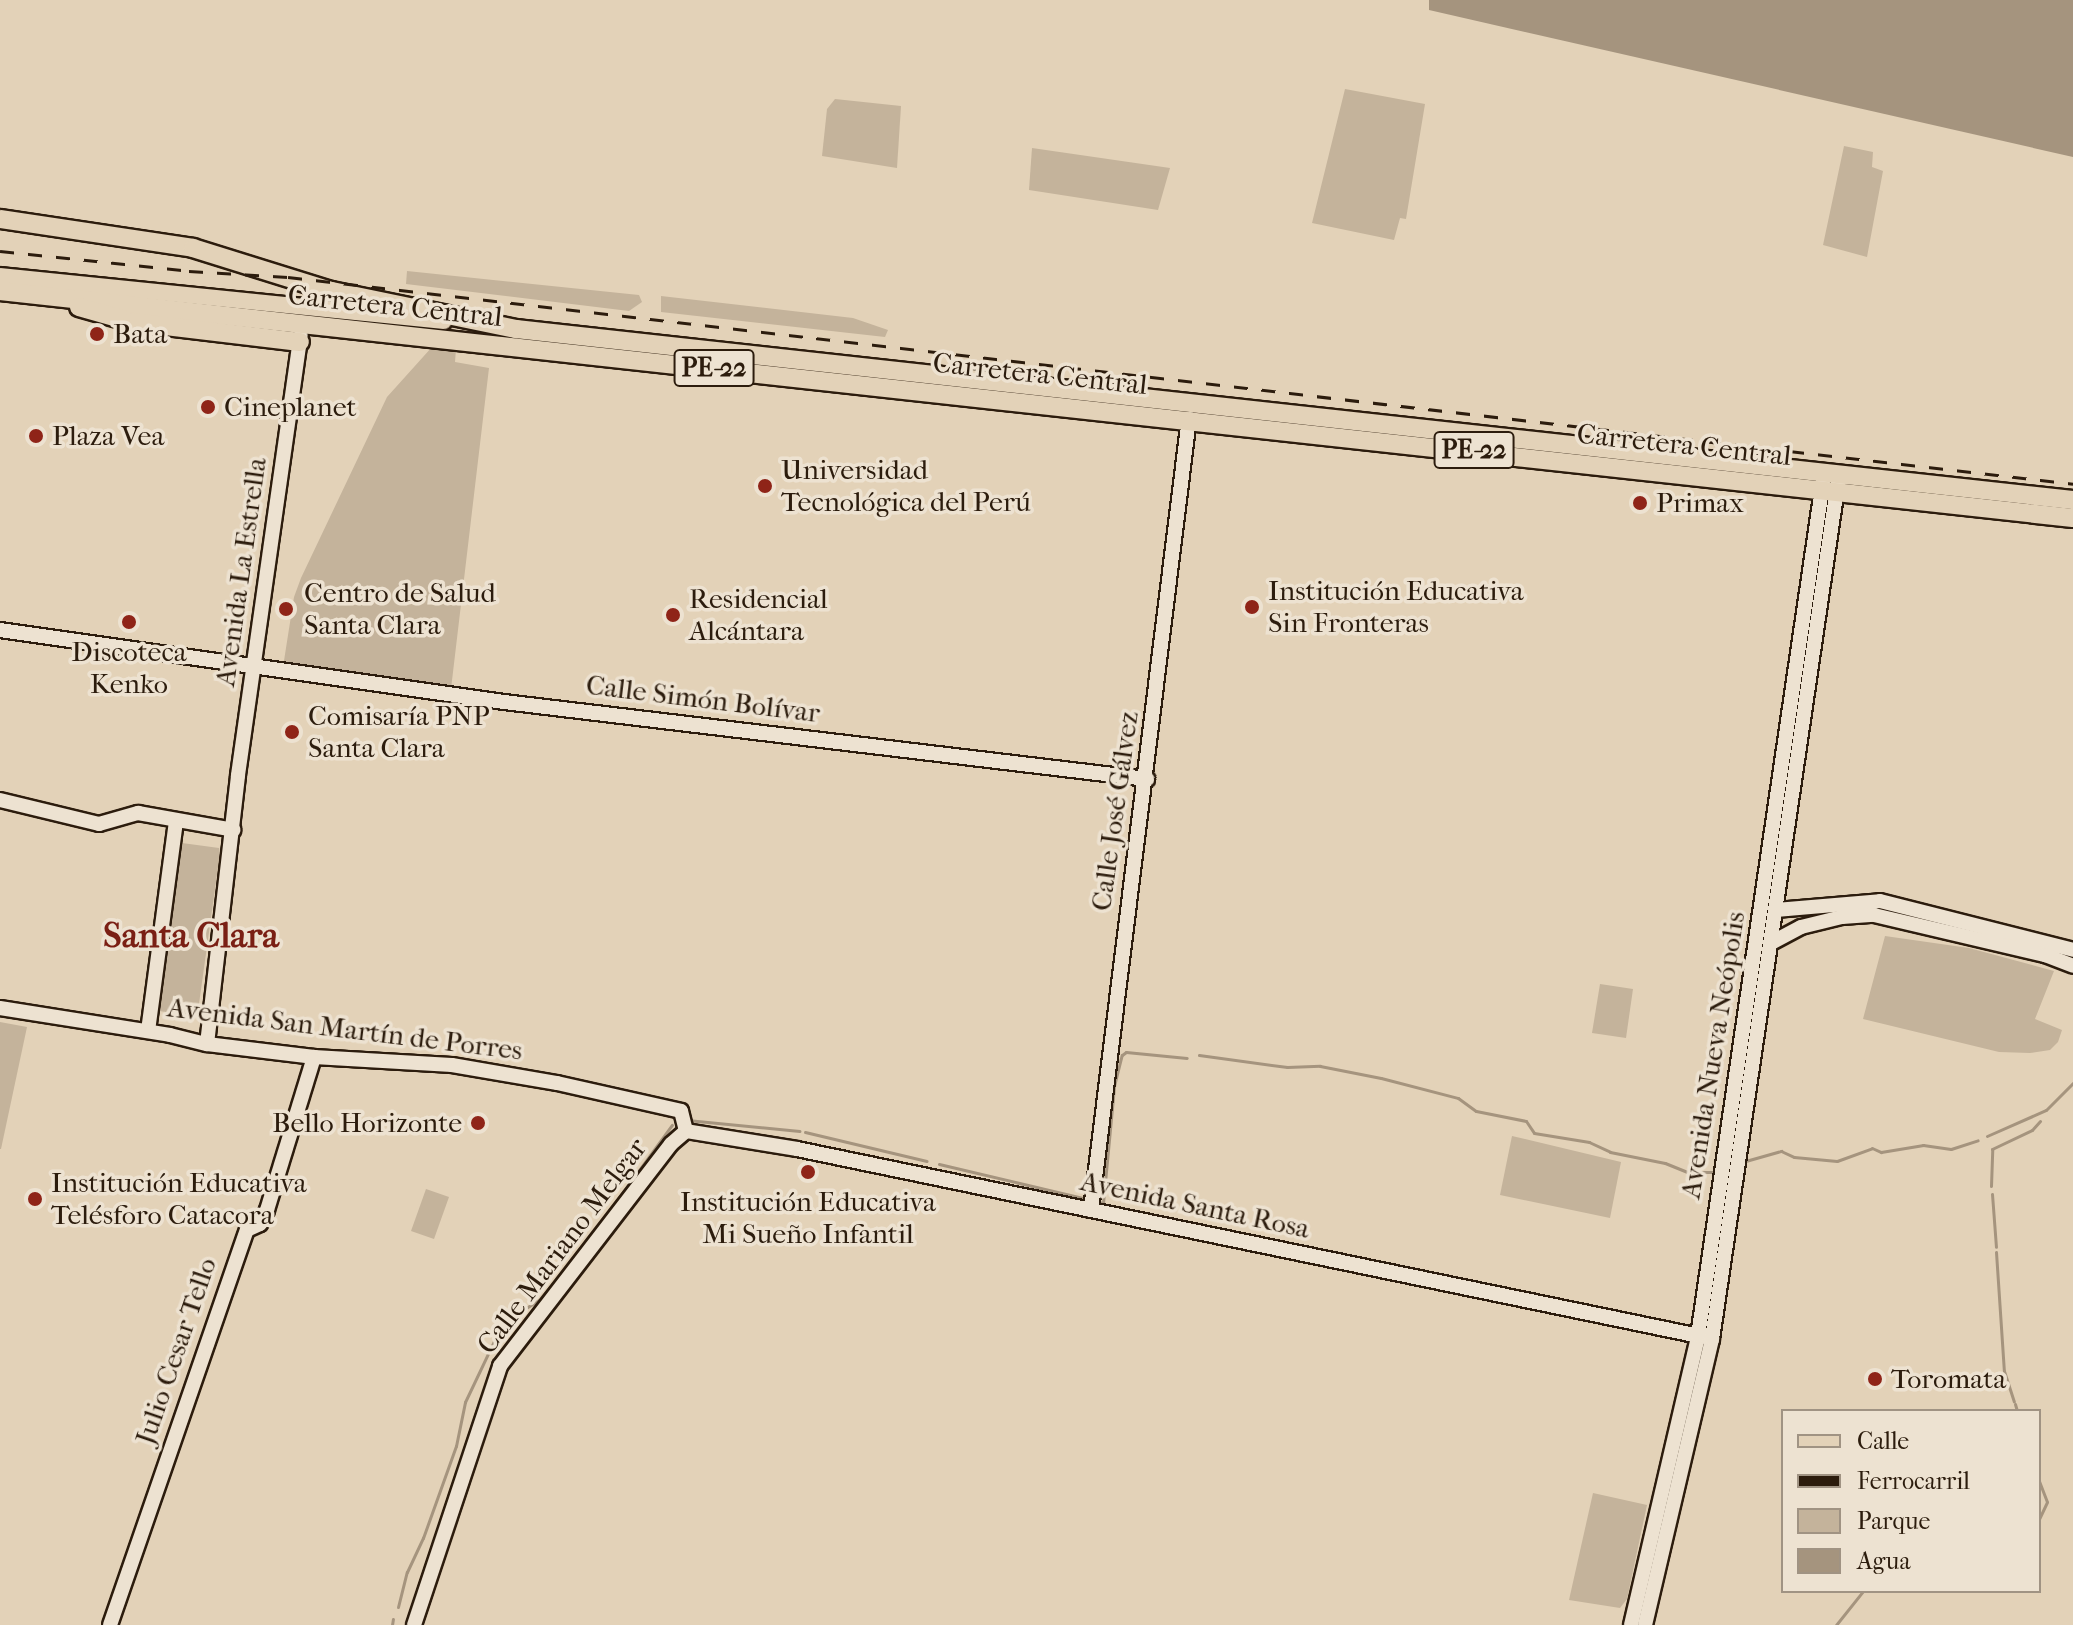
<!DOCTYPE html>
<html>
<head>
<meta charset="utf-8">
<style>
  body { margin:0 }
  #map { position:relative; width:2073px; height:1625px; overflow:hidden; background:#e3d2b8; font-family:"IM FELL French Canon",serif }
  div>[style] { position:absolute }
  [style*='--x'] { left:calc(var(--x)*1px); top:calc(var(--y)*1px); width:calc(var(--w)*1px); rotate:calc(var(--a)*1deg) }
  .green>* { inset:0; background:#c4b39b }
  .water>* { inset:0; background:#a5947e }
  .stream>* { height:3px; margin:-1.5px; padding:0 1.5px; transform-origin:1.5px; border-radius:1.5px; background:#a5947e }
  .roads { filter:drop-shadow(2px 0 #2c1c0d) drop-shadow(-2px 0 #2c1c0d) drop-shadow(0 2px #2c1c0d) drop-shadow(0 -2px #2c1c0d) }
  .secondary>* { height:14px; margin:-7px; padding:0 7px; transform-origin:7px; border-radius:7px; background:#ede2d1 }
  .primary>* { height:16px; margin:-8px; padding:0 8px; transform-origin:8px; border-radius:8px; background:#e3d2b8 }
  .highway>* { height:18px; margin:-9px; padding:0 9px; transform-origin:9px; border-radius:9px; background:#e3d2b8 }
  .rail>* { height:3px; margin-top:-1.5px; transform-origin:0; background:repeating-linear-gradient(90deg,#2c1c0d 0 14px,transparent 0 28px) }
  .dots>* { width:22px; height:22px; translate:-50% -50%; box-sizing:border-box; border:4px solid #ede2d1; border-radius:50% }
  span { translate:-50% -50%; white-space:nowrap; text-align:center; line-height:1.15; -webkit-text-stroke:7px #ede2d1; paint-order:stroke }
  .shield-label span { padding:2px 6px; background:#ede2d1; border:2px solid; border-radius:6px; -webkit-text-stroke-width:0 }
  .shield-label { font-size:26px; color:#2c1c0d; font-weight:700 }
  .street-label { font-size:28px; color:#2c1c0d }
  .poi-label { font-size:28px; color:#2c1c0d }
  .left { translate:0 -50%; text-align:left }
  .right { translate:-100% -50%; text-align:right }
  .district-label { font-size:36px; color:#7a1f14; font-weight:700 }
  .legend { position:absolute; left:1781px; top:1409px; width:260px; height:184px; box-sizing:border-box; background:#ede2d1; border:2px solid #a09383; margin:0; padding:10px 14px; list-style:none; font-size:24px; color:#2c1c0d }
  .legend li { display:flex; align-items:center; gap:16px; height:40px }
  .legend b { width:40px; border:2px solid #a09383 }
</style>
</head>
<body>
<div id="map">
  <div class="green">
    <div style="clip-path:polygon(1345px 89px,1425px 104px,1406px 219px,1400px 218px,1394px 240px,1312px 223px)"></div>
    <div style="clip-path:polygon(835px 99px,901px 106px,897px 168px,822px 156px,827px 109px)"></div>
    <div style="clip-path:polygon(1844px 146px,1873px 152px,1872px 167px,1883px 171px,1867px 257px,1823px 245px)"></div>
    <div style="clip-path:polygon(1032px 148px,1170px 168px,1158px 210px,1029px 190px)"></div>
    <div style="clip-path:polygon(407px 271px,639px 295px,642px 302px,629px 311px,406px 284px)"></div>
    <div style="clip-path:polygon(661px 296px,853px 318px,888px 330px,885px 337px,661px 312px)"></div>
    <div style="clip-path:polygon(432px 347px,456px 349px,455px 362px,489px 368px,451px 689px,283px 667px,294px 597px,301px 578px,387px 397px)"></div>
    <div style="clip-path:polygon(182px 843px,219px 848px,220px 853px,198px 1011px,193px 1016px,159px 1011px,155px 1007px,177px 847px)"></div>
    <div style="clip-path:polygon(1885px 936px,1969px 948px,2054px 971px,2035px 1019px,2062px 1030px,2058px 1042px,2050px 1050px,2030px 1053px,1999px 1052px,1863px 1019px)"></div>
    <div style="clip-path:polygon(1600px 984px,1633px 989px,1626px 1038px,1592px 1033px)"></div>
    <div style="clip-path:polygon(0 1022px,27px 1027px,1px 1149px,0 1149px)"></div>
    <div style="clip-path:polygon(1512px 1136px,1621px 1162px,1610px 1218px,1500px 1195px)"></div>
    <div style="clip-path:polygon(426px 1189px,449px 1197px,434px 1239px,411px 1231px)"></div>
    <div style="clip-path:polygon(1593px 1493px,1647px 1505px,1627px 1599px,1620px 1608px,1569px 1600px)"></div>
  </div>
  <div class="water">
    <div style="clip-path:polygon(1429px 0,2073px 0,2073px 157px,1429px 10px)"></div>
  </div>
  <div class="stream">
    <div style="--x:1199;--y:1055;--w:89;--a:7.8"></div>
    <div style="--x:1287;--y:1067;--w:33;--a:-2"></div>
    <div style="--x:1320;--y:1066;--w:62;--a:11.1"></div>
    <div style="--x:1381;--y:1078;--w:80;--a:14.6"></div>
    <div style="--x:1458;--y:1098;--w:22;--a:36"></div>
    <div style="--x:1476;--y:1111;--w:51;--a:11.3"></div>
    <div style="--x:1526;--y:1121;--w:14;--a:56"></div>
    <div style="--x:1534;--y:1133;--w:56;--a:9.3"></div>
    <div style="--x:1589;--y:1142;--w:23;--a:25"></div>
    <div style="--x:1610;--y:1152;--w:56;--a:11.3"></div>
    <div style="--x:1665;--y:1163;--w:24;--a:22"></div>
    <div style="--x:1687;--y:1172;--w:31;--a:0"></div>
    <div style="--x:687;--y:1120;--w:113;--a:5.6"></div>
    <div style="--x:805;--y:1132;--w:125;--a:13.4"></div>
    <div style="--x:1987;--y:1136;--w:64;--a:-23.8"></div>
    <div style="--x:2046;--y:1110;--w:38;--a:-45"></div>
    <div style="--x:1742;--y:1162;--w:41;--a:-15.8"></div>
    <div style="--x:1781;--y:1151;--w:14;--a:25"></div>
    <div style="--x:1794;--y:1157;--w:43;--a:5.3"></div>
    <div style="--x:1837;--y:1161;--w:37;--a:-20"></div>
    <div style="--x:1872;--y:1148;--w:10;--a:24"></div>
    <div style="--x:1881;--y:1152;--w:43;--a:-9.5"></div>
    <div style="--x:1923;--y:1145;--w:28;--a:8"></div>
    <div style="--x:1951;--y:1149;--w:28;--a:-18"></div>
    <div style="--x:939;--y:1164;--w:152;--a:13.3"></div>
    <div style="--x:1991;--y:1186;--w:37;--a:-88"></div>
    <div style="--x:1992;--y:1149;--w:44;--a:-25.4"></div>
    <div style="--x:2032;--y:1130;--w:12;--a:-48"></div>
    <div style="--x:1992;--y:1194;--w:53;--a:85.7"></div>
    <div style="--x:1098;--y:1202;--w:5;--a:11"></div>
    <div style="--x:1103;--y:1203;--w:118;--a:-84.6"></div>
    <div style="--x:1114;--y:1086;--w:32;--a:-76"></div>
    <div style="--x:1122;--y:1055;--w:5;--a:-37"></div>
    <div style="--x:1126;--y:1052;--w:61;--a:5.6"></div>
    <div style="--x:1996;--y:1252;--w:119;--a:86.2"></div>
    <div style="--x:2004;--y:1371;--w:32;--a:72"></div>
    <div style="--x:526;--y:1308;--w:15;--a:-32"></div>
    <div style="--x:539;--y:1300;--w:64;--a:-50.1"></div>
    <div style="--x:580;--y:1251;--w:156;--a:-53.9"></div>
    <div style="--x:2015;--y:1404;--w:7;--a:74"></div>
    <div style="--x:2039;--y:1481;--w:22;--a:69"></div>
    <div style="--x:2047;--y:1502;--w:19;--a:115"></div>
    <div style="--x:398;--y:1607;--w:36;--a:-76"></div>
    <div style="--x:407;--y:1572;--w:38;--a:-65"></div>
    <div style="--x:423;--y:1538;--w:98;--a:-70.3"></div>
    <div style="--x:456;--y:1446;--w:45;--a:-78.4"></div>
    <div style="--x:465;--y:1402;--w:68;--a:-64.6"></div>
    <div style="--x:494;--y:1341;--w:38;--a:-49"></div>
    <div style="--x:392;--y:1625;--w:6;--a:-81"></div>
    <div style="--x:1836;--y:1625;--w:43;--a:-51.5"></div>
  </div>
  <div class="roads">
    <div class="secondary">
      <div style="--x:0;--y:630;--w:509;--a:8.13"></div>
      <div style="--x:504;--y:702;--w:648;--a:6.83"></div>
      <div style="--x:0;--y:800;--w:102;--a:13.6"></div>
      <div style="--x:99;--y:824;--w:41;--a:-15.8"></div>
      <div style="--x:138;--y:813;--w:97;--a:10"></div>
      <div style="--x:1776;--y:910;--w:104;--a:-4.9"></div>
      <div style="--x:1880;--y:901;--w:199;--a:14.2"></div>
      <div style="--x:1771;--y:943;--w:34;--a:-28"></div>
      <div style="--x:1801;--y:927;--w:42;--a:-13.7"></div>
      <div style="--x:1842;--y:917;--w:32;--a:-4"></div>
      <div style="--x:1874;--y:915;--w:176;--a:13.2"></div>
      <div style="--x:2045;--y:955;--w:30;--a:21"></div>
      <div style="--x:0;--y:1008;--w:172;--a:9"></div>
      <div style="--x:170;--y:1035;--w:38;--a:14"></div>
      <div style="--x:207;--y:1044;--w:108;--a:6.9"></div>
      <div style="--x:314;--y:1057;--w:138;--a:3.3"></div>
      <div style="--x:452;--y:1065;--w:107;--a:9.7"></div>
      <div style="--x:557;--y:1083;--w:127;--a:12.7"></div>
      <div style="--x:681;--y:1111;--w:21;--a:76"></div>
      <div style="--x:148;--y:1031;--w:212;--a:-82.4"></div>
      <div style="--x:207;--y:1044;--w:271;--a:-83.4"></div>
      <div style="--x:238;--y:775;--w:444;--a:-81.9"></div>
      <div style="--x:686;--y:1131;--w:112;--a:9.2"></div>
      <div style="--x:797;--y:1149;--w:926;--a:11.71"></div>
      <div style="--x:1091;--y:1210;--w:797;--a:-82.94"></div>
      <div style="--x:110;--y:1625;--w:418;--a:-70.9"></div>
      <div style="--x:247;--y:1230;--w:14;--a:-25"></div>
      <div style="--x:260;--y:1224;--w:16;--a:-63"></div>
      <div style="--x:267;--y:1210;--w:160;--a:-72.9"></div>
      <div style="--x:414;--y:1625;--w:273;--a:-71.6"></div>
      <div style="--x:500;--y:1366;--w:280;--a:-52.4"></div>
      <div style="--x:671;--y:1144;--w:20;--a:-41"></div>
      <div style="--x:1631;--y:1625;--w:297;--a:-76.9"></div>
      <div style="--x:1698;--y:1336;--w:863;--a:-81.67"></div>
      <div style="--x:1645;--y:1625;--w:294;--a:-76.8"></div>
      <div style="--x:1712;--y:1339;--w:866;--a:-81.64"></div>
    </div>
    <div class="primary">
      <div style="--x:0;--y:276;--w:446;--a:5.8"></div>
    </div>
    <div class="highway">
      <div style="--x:0;--y:219;--w:195;--a:8.5"></div>
      <div style="--x:193;--y:248;--w:145;--a:17.3"></div>
      <div style="--x:331;--y:291;--w:189;--a:11.6"></div>
      <div style="--x:516;--y:329;--w:1566;--a:6.27"></div>
      <div style="--x:0;--y:291;--w:2085;--a:6.25"></div>
      <div style="--x:79;--y:307;--w:55;--a:15.8"></div>
      <div style="--x:132;--y:322;--w:169;--a:6.8"></div>
    </div>
  </div>
  <div class="rail">
    <div style="--x:0;--y:251;--w:190;--a:6"></div>
    <div style="--x:189;--y:271;--w:99;--a:3.5"></div>
    <div style="--x:288;--y:277;--w:1797;--a:6.61"></div>
  </div>
  <div class="dots">
    <div style="left:97px;top:334px;background:#8f2418"></div>
    <div style="left:208px;top:407px;background:#8f2418"></div>
    <div style="left:36px;top:436px;background:#8f2418"></div>
    <div style="left:765px;top:486px;background:#8f2418"></div>
    <div style="left:1640px;top:503px;background:#8f2418"></div>
    <div style="left:1252px;top:607px;background:#8f2418"></div>
    <div style="left:286px;top:609px;background:#8f2418"></div>
    <div style="left:673px;top:615px;background:#8f2418"></div>
    <div style="left:129px;top:622px;background:#8f2418"></div>
    <div style="left:292px;top:732px;background:#8f2418"></div>
    <div style="left:478px;top:1123px;background:#8f2418"></div>
    <div style="left:808px;top:1172px;background:#8f2418"></div>
    <div style="left:35px;top:1199px;background:#8f2418"></div>
    <div style="left:1875px;top:1379px;background:#8f2418"></div>
  </div>
  <div class="shield-label">
    <span style="left:714px;top:368px">PE-22</span>
    <span style="left:1474px;top:450px">PE-22</span>
  </div>
  <div class="street-label">
    <span style="left:395px;top:306px;rotate:6deg">Carretera Central</span>
    <span style="left:1040px;top:374px;rotate:6deg">Carretera Central</span>
    <span style="left:1684px;top:445px;rotate:6deg">Carretera Central</span>
    <span style="left:241px;top:572px;rotate:-82deg">Avenida La Estrella</span>
    <span style="left:703px;top:699px;rotate:7deg">Calle Simón Bolívar</span>
    <span style="left:1115px;top:811px;rotate:-82deg">Calle José Gálvez</span>
    <span style="left:345px;top:1029px;rotate:7deg">Avenida San Martín de Porres</span>
    <span style="left:1713px;top:1055px;rotate:-81deg">Avenida Nueva Neópolis</span>
    <span style="left:1195px;top:1205px;rotate:12deg">Avenida Santa Rosa</span>
    <span style="left:562px;top:1246px;rotate:-53deg">Calle Mariano Melgar</span>
    <span style="left:176px;top:1351px;rotate:-71deg">Julio Cesar Tello</span>
  </div>
  <div class="poi-label">
    <span class="left" style="left:113px;top:334px">Bata</span>
    <span class="left" style="left:224px;top:407px">Cineplanet</span>
    <span class="left" style="left:52px;top:436px">Plaza Vea</span>
    <span class="left" style="left:781px;top:486px">Universidad<br>Tecnológica del Perú</span>
    <span class="left" style="left:1656px;top:503px">Primax</span>
    <span class="left" style="left:1268px;top:607px">Institución Educativa<br>Sin Fronteras</span>
    <span class="left" style="left:304px;top:609px">Centro de Salud<br>Santa Clara</span>
    <span class="left" style="left:689px;top:615px">Residencial<br>Alcántara</span>
    <span style="left:129px;top:668px">Discoteca<br>Kenko</span>
    <span class="left" style="left:308px;top:732px">Comisaría PNP<br>Santa Clara</span>
    <span class="right" style="left:462px;top:1123px">Bello Horizonte</span>
    <span class="left" style="left:51px;top:1199px">Institución Educativa<br>Telésforo Catacora</span>
    <span style="left:808px;top:1218px">Institución Educativa<br>Mi Sueño Infantil</span>
    <span class="left" style="left:1891px;top:1379px">Toromata</span>
  </div>
  <div class="district-label">
    <span style="left:191px;top:936px">Santa Clara</span>
  </div>
  <ul class="legend">
  <li><b style="height:10px;background:#e3d2b8"></b>Calle</li>
  <li><b style="height:10px;background:#2c1c0d"></b>Ferrocarril</li>
  <li><b style="height:22px;background:#c4b39b"></b>Parque</li>
  <li><b style="height:22px;background:#a5947e"></b>Agua</li>
  </ul>
</div>
</body>
</html>
